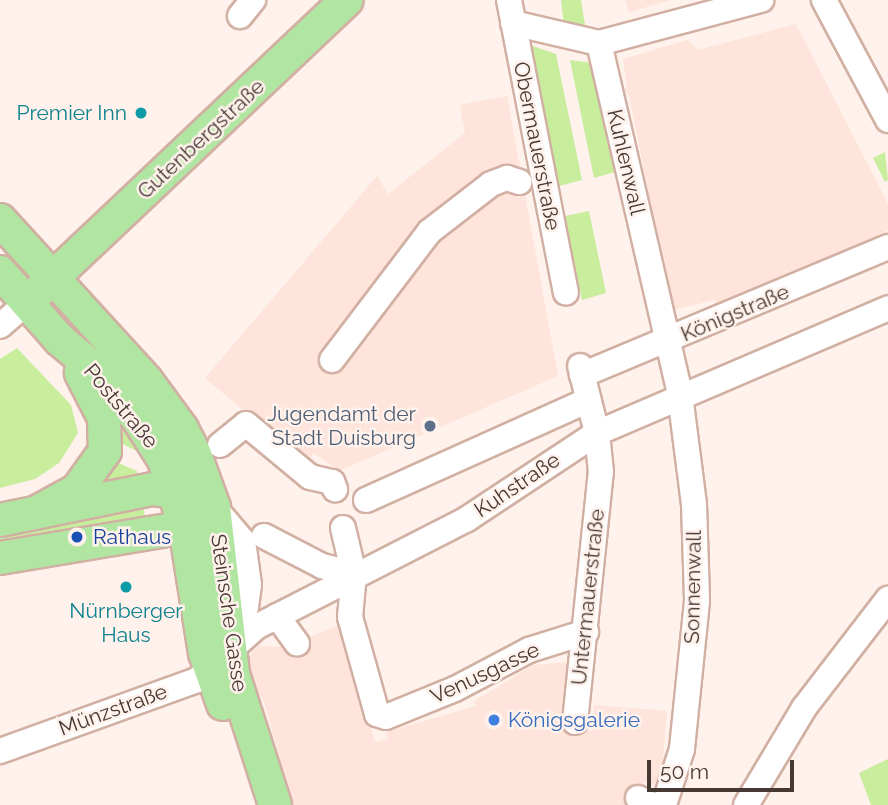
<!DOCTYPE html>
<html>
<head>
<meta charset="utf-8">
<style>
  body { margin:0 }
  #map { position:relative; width:888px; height:805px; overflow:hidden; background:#fff1eb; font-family:Raleway,sans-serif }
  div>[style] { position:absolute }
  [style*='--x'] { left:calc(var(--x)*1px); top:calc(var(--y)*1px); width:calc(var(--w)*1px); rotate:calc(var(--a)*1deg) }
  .built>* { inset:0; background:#fee4da }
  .green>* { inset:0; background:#c7ed9d }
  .roads { filter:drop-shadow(2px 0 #d1b0a3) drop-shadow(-2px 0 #d1b0a3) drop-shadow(0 2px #d1b0a3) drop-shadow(0 -2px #d1b0a3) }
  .minor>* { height:24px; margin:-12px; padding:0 12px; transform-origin:12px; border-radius:12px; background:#fff }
  .major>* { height:32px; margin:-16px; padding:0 16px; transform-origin:16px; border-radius:16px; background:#b1e5a2 }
  .dots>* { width:19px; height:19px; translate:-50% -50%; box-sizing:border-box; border:4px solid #fff1eb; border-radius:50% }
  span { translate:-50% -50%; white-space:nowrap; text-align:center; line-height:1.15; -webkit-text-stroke:5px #fff1eb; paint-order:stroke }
  .culture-label { font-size:21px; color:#0d838f }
  .right { translate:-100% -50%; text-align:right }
  .street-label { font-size:21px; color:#463934 }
  .service-label { font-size:21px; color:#4e5e75 }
  .transit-label { font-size:21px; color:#164399 }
  .left { translate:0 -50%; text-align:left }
  .shop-label { font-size:21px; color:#366cbe }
  .scale { position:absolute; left:647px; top:760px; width:147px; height:32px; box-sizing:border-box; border:4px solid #463934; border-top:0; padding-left:9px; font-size:21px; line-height:24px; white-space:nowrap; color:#463934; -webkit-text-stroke:5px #fff1eb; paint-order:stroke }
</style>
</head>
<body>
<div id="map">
  <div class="built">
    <div style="clip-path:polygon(625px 0,671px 0,629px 12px)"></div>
    <div style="clip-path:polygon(796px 24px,888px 204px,888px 230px,863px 245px,718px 309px,715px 300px,672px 310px,629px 95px,624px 90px,627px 86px,623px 59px,687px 40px,698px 50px)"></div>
    <div style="clip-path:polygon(507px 96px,558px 376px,339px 471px,314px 453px,306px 463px,205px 378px,377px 176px,388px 194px,465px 133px,460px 105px)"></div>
    <div style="clip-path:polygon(342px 623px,375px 742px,388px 739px,386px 732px,476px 706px,474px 701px,534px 665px,567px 662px,560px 728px,592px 731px,594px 705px,667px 711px,663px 757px,668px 760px,659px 787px,643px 782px,635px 805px,293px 805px,264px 702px,250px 678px,246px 659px,258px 646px,288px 647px)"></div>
  </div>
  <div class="green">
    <div style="clip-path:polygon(561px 0,581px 0,586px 31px,564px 26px)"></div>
    <div style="clip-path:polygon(530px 45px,556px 54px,582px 180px,559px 186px)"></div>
    <div style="clip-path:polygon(570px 60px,592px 63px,615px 172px,594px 178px)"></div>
    <div style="clip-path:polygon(885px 152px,888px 180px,885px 182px,873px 158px)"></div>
    <div style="clip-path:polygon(589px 211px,606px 293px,582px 300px,565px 216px)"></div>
    <div style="clip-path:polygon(17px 348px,71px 405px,78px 433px,59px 463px,35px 479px,0 488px,0 359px)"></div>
    <div style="clip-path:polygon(109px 403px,145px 455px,114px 440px)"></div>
    <div style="clip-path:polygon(109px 459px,137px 471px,140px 486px,82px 493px)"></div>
    <div style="clip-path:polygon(142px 500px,146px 522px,0 549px,0 530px)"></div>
    <div style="clip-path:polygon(888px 759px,888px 805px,871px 805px,859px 773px)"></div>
  </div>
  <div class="roads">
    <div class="minor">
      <div style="--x:509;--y:0;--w:298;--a:79"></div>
      <div style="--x:824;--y:0;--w:136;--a:61.9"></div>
      <div style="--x:240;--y:16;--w:21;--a:-51"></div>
      <div style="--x:513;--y:23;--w:88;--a:13.1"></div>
      <div style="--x:599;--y:43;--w:168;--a:-14.9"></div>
      <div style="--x:599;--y:43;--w:361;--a:77"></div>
      <div style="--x:680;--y:395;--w:110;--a:82.7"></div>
      <div style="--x:694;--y:504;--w:97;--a:88.2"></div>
      <div style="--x:697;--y:601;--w:149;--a:95.8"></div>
      <div style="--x:682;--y:749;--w:59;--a:107.8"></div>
      <div style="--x:0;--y:326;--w:35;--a:-41"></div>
      <div style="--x:332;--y:360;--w:161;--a:-52.8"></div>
      <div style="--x:429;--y:232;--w:78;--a:-37.7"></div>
      <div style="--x:491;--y:184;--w:17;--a:-21"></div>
      <div style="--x:507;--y:178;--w:13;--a:18"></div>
      <div style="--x:582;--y:375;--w:332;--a:-22.7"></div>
      <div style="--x:220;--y:445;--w:33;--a:-39"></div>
      <div style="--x:246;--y:424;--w:83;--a:39.6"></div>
      <div style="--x:310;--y:477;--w:23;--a:13"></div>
      <div style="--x:332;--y:482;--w:8;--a:67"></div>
      <div style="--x:366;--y:500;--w:244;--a:-24.2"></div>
      <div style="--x:214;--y:507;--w:45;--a:49.5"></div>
      <div style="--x:243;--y:541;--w:44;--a:82.2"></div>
      <div style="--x:249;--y:585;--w:22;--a:98"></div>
      <div style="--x:246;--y:607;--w:29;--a:125"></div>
      <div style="--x:343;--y:528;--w:47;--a:76.6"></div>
      <div style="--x:354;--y:574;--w:43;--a:95.3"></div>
      <div style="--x:350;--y:617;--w:101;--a:74.4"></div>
      <div style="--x:377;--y:714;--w:9;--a:18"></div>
      <div style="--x:386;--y:717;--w:74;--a:-22.1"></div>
      <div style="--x:455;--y:689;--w:84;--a:-27.8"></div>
      <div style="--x:529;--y:650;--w:60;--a:-17.5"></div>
      <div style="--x:264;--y:536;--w:65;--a:27.3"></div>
      <div style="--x:322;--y:566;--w:33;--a:14"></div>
      <div style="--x:277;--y:616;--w:34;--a:54"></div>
      <div style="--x:575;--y:722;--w:251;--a:-84.1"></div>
      <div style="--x:601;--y:472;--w:39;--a:-96"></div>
      <div style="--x:597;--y:433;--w:69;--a:-104.2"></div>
      <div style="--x:0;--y:751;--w:209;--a:-19.8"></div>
      <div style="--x:197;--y:680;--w:79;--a:-41.9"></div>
      <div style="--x:256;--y:627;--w:237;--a:-27.1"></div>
      <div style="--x:467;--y:519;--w:156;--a:-33.5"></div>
      <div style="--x:597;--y:433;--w:317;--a:-23.2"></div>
      <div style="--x:638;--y:798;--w:16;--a:27"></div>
      <div style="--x:746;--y:805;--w:113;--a:-59.1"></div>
      <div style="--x:804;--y:708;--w:138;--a:-52.4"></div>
    </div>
    <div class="major">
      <div style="--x:0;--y:220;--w:217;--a:47.6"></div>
      <div style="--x:146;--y:380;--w:61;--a:53.7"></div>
      <div style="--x:182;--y:429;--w:29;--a:63"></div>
      <div style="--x:195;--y:455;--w:55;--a:69.9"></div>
      <div style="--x:214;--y:507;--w:168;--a:83.5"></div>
      <div style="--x:233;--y:674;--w:138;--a:72.2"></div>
      <div style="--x:0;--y:272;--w:91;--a:48.6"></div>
      <div style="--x:60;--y:340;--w:47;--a:39.8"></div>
      <div style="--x:96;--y:370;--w:65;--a:49.4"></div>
      <div style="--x:138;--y:419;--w:49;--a:57.6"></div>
      <div style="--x:164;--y:460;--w:70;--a:72.6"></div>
      <div style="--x:185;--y:527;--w:128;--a:81"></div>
      <div style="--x:205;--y:653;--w:54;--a:70.6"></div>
      <div style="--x:40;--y:290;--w:422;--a:-43.4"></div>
      <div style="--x:35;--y:513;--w:48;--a:-28.7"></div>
      <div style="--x:77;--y:490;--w:48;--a:-54.3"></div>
      <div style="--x:105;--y:451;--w:33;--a:-92"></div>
      <div style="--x:104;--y:418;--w:51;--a:-117.1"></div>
      <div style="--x:0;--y:520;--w:156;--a:-11.5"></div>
      <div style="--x:153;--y:489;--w:41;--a:8.3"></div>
      <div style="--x:0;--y:558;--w:188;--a:-9.5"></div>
      <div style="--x:185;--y:527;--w:19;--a:-35"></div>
    </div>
  </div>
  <div class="dots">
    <div style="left:141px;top:113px;background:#0f9aa8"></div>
    <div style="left:430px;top:426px;background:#5c6f8a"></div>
    <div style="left:77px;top:537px;background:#1a4fb4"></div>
    <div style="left:126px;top:587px;background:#0f9aa8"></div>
    <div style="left:494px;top:720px;background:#3f7fe0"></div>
  </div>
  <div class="culture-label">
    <span class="right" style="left:127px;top:113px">Premier Inn</span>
    <span style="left:126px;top:623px">Nürnberger<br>Haus</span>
  </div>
  <div class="street-label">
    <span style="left:201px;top:139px;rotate:-43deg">Gutenbergstraße</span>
    <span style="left:537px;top:146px;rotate:79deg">Obermauerstraße</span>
    <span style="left:626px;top:162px;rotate:77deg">Kuhlenwall</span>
    <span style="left:735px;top:313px;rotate:-23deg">Königstraße</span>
    <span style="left:121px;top:406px;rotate:50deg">Poststraße</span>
    <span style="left:517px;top:485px;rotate:-34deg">Kuhstraße</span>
    <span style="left:693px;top:587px;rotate:-89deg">Sonnenwall</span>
    <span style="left:588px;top:597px;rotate:-84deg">Untermauerstraße</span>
    <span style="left:229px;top:613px;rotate:82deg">Steinsche Gasse</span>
    <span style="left:485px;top:673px;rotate:-25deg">Venusgasse</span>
    <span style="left:113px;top:710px;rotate:-20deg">Münzstraße</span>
  </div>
  <div class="service-label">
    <span class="right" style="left:416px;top:426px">Jugendamt der<br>Stadt Duisburg</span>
  </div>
  <div class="transit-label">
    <span class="left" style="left:93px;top:537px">Rathaus</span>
  </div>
  <div class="shop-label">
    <span class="left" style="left:508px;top:720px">Königsgalerie</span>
  </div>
  <div class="scale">50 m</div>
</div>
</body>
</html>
